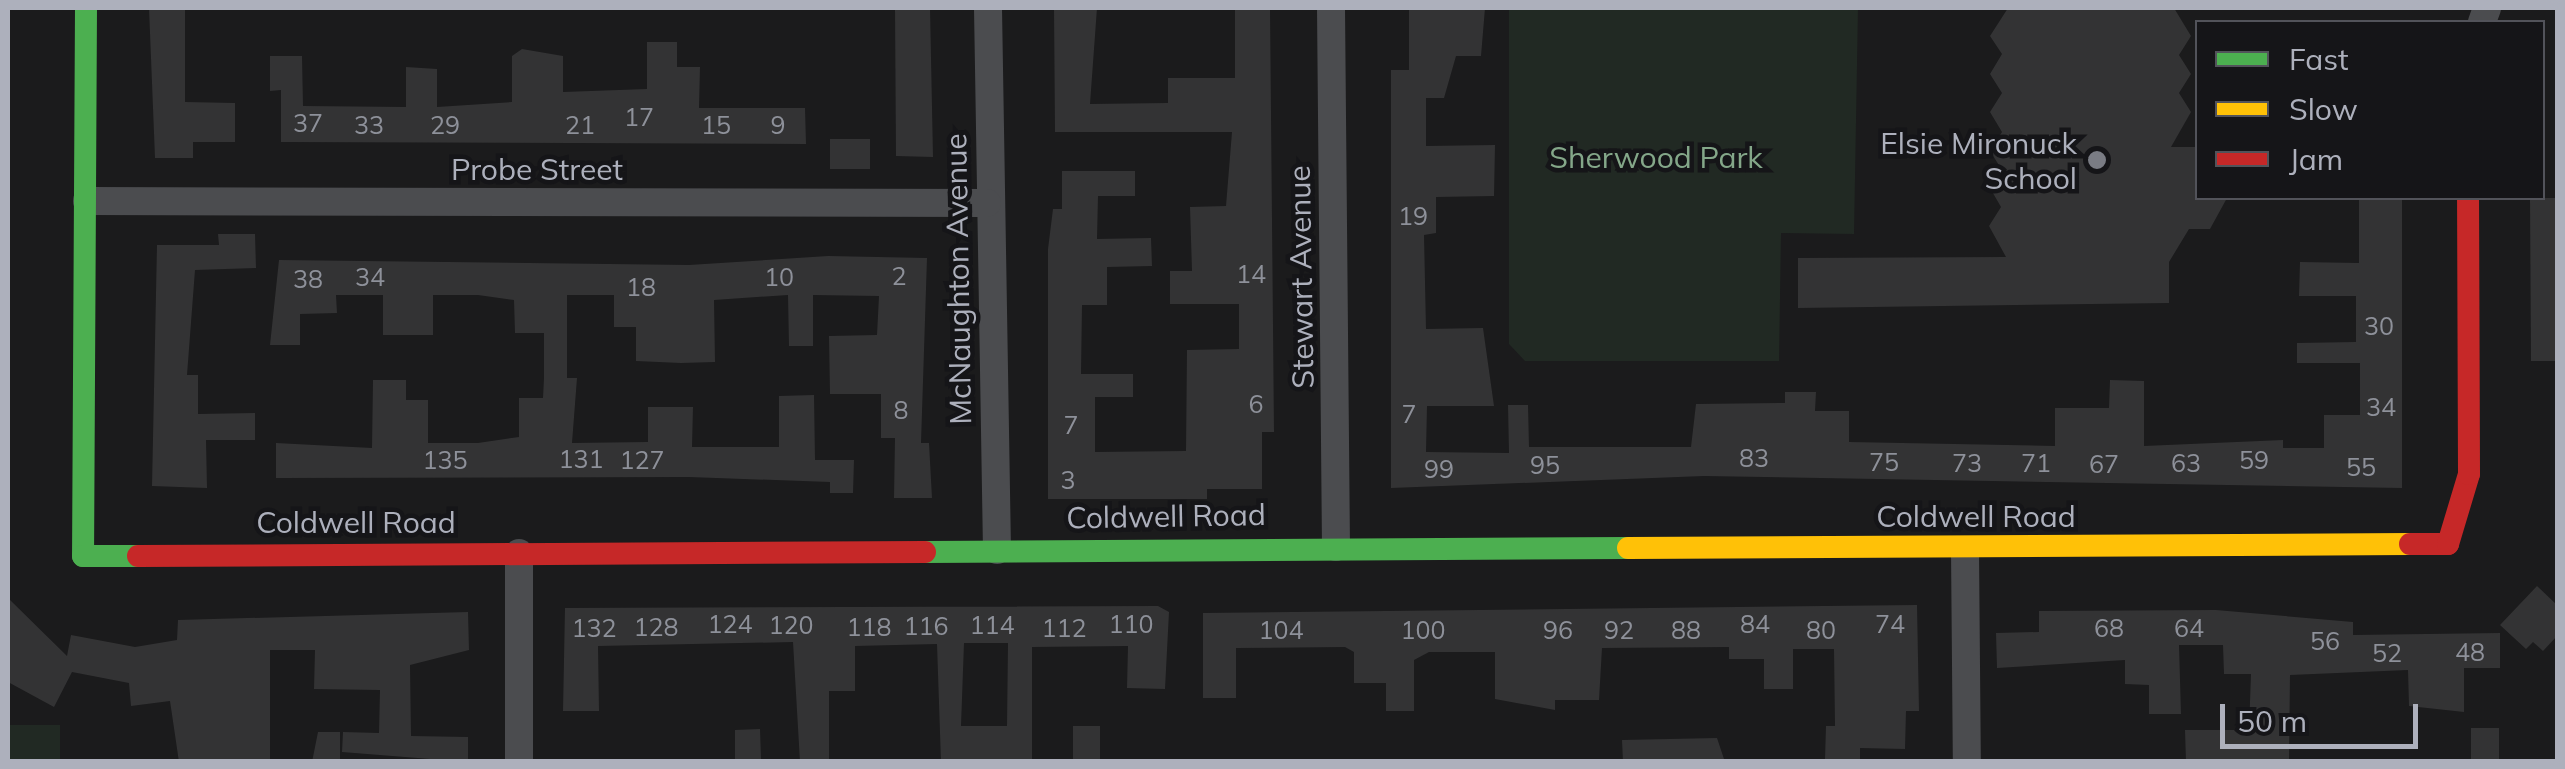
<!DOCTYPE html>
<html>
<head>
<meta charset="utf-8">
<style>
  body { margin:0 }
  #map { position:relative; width:2565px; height:769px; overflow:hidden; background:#1b1b1c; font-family:Mulish,sans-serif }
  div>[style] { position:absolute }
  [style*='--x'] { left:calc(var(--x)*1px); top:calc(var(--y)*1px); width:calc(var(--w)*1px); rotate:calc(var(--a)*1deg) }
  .green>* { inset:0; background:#212923 }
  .building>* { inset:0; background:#333334 }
  .street>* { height:28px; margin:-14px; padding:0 14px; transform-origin:14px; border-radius:14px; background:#4b4c4f }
  .fast>* { height:22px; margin:-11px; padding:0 11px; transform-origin:11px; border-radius:11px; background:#4caf50 }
  .slow>* { height:22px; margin:-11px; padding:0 11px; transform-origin:11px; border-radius:11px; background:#ffc107 }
  .jam>* { height:22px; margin:-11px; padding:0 11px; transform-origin:11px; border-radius:11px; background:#c62828 }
  .dots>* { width:28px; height:28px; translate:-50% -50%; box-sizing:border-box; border:5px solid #151518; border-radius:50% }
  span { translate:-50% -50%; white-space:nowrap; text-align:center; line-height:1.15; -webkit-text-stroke:9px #151518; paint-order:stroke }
  .number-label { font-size:25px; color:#8e919a }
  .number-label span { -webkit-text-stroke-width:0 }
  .poi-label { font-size:30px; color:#adb0bc }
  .right { translate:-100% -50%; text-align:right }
  .park-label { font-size:30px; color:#84a789 }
  .street-label { font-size:30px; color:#adb0bc }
  .frame { position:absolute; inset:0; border:10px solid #adb0bc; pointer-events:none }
  .legend { position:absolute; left:2195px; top:20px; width:350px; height:180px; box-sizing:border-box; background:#151518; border:2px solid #52535a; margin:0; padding:12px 18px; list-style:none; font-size:30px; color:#adb0bc }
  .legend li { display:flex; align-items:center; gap:20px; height:50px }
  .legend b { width:50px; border:2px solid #52535a }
  .scale { position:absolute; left:2220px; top:704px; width:198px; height:45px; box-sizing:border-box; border:5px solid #adb0bc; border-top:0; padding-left:12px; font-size:30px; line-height:35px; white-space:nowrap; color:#adb0bc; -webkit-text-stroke:8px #151518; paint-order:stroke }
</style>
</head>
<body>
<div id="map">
  <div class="green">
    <div style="clip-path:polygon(1509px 8px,1858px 8px,1854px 234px,1781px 233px,1779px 361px,1525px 361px,1509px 344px)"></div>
    <div style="clip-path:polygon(8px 725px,60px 725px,60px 761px,8px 761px)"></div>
  </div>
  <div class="building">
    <div style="clip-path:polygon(149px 8px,185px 8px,185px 102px,235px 103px,235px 142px,193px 142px,193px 158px,155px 158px)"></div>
    <div style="clip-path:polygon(895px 8px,930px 8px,933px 157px,896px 156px)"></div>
    <div style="clip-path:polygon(1054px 8px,1097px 8px,1090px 104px,1168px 103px,1168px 78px,1235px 78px,1235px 8px,1270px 8px,1274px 432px,1262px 432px,1262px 489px,1207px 489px,1207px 499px,1048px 499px,1048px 249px,1053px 209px,1062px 209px,1062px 171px,1135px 171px,1135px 196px,1098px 196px,1097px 239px,1151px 238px,1152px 266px,1107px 267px,1107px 305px,1082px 305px,1081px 374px,1133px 374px,1133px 397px,1095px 397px,1095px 452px,1186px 451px,1187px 350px,1239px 349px,1239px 304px,1170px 304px,1170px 271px,1192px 271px,1190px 207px,1226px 206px,1232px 132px,1055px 132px)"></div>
    <div style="clip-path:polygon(1409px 8px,1485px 8px,1481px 56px,1456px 56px,1444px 98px,1426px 98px,1426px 146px,1495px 145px,1494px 196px,1436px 197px,1436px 233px,1424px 235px,1426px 329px,1483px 328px,1494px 406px,1427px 406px,1426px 452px,1509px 453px,1508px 405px,1528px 405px,1529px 447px,1691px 447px,1696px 404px,1785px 403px,1785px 392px,1816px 392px,1815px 411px,1849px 411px,1849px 442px,2055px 446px,2055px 408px,2109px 408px,2110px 380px,2144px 381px,2144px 446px,2283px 440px,2283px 448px,2324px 448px,2324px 415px,2360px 415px,2360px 363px,2297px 363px,2297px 343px,2356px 342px,2356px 296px,2299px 296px,2300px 262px,2359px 263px,2359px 198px,2402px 198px,2402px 488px,1704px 476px,1391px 488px,1391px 70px,1409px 70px)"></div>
    <div style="clip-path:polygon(2008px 8px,2174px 8px,2191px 36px,2179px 55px,2191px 74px,2179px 93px,2191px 112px,2171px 147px,2198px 147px,2198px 198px,2227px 198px,2210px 229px,2189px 229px,2169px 262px,2169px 303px,1798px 308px,1798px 258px,2006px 257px,1989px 226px,2001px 207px,1990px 188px,2002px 170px,1990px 151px,2002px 132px,1990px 112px,2002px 93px,1990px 74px,2002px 54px,1990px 36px)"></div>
    <div style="clip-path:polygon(647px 42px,677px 42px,677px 67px,700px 67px,699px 108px,805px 108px,806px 144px,281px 142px,281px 90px,270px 91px,270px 56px,302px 56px,303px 106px,406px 107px,406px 67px,437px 69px,437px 107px,512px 102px,512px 56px,522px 49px,563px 56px,563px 92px,647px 89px)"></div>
    <div style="clip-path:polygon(830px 139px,870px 139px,870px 169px,830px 169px)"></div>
    <div style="clip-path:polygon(2530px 198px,2558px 198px,2558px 361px,2531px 361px)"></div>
    <div style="clip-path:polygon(218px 234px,255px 234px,256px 268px,195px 270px,187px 375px,198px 375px,198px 414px,255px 413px,255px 440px,206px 440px,207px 488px,152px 486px,157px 245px,219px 245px)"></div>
    <div style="clip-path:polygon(828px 256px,927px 258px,921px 443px,929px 443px,932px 498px,894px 498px,895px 438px,881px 438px,881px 394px,830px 394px,829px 336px,877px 335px,879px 296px,813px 295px,813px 346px,789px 346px,788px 295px,714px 300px,715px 362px,681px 363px,636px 361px,636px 327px,614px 327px,614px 295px,567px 295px,567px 378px,577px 378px,572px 443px,648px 442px,648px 407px,693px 407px,692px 447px,779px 447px,779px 396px,814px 395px,815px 460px,854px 460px,853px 493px,830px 493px,830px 482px,689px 477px,276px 478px,276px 443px,372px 448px,373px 380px,406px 380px,406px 400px,428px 400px,428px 443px,478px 443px,519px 437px,519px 398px,543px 398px,544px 378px,544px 333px,515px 333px,514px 300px,478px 295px,433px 295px,433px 335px,383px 335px,383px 295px,336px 295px,337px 313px,300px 314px,300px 345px,270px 345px,279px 260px,689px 265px)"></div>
    <div style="clip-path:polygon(2537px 586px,2558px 606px,2558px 635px,2543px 651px,2533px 642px,2526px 649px,2500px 625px)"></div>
    <div style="clip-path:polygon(8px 598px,67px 656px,71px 635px,135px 647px,177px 640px,178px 620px,468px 612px,469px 650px,410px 665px,411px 736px,468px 737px,468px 762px,342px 752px,343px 732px,379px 733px,380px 690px,314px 689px,315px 650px,270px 650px,270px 762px,179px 762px,170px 701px,131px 706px,129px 683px,72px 672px,54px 707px,8px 682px)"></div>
    <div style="clip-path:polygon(1917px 605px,1919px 711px,1906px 711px,1905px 749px,1860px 748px,1860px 760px,1825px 759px,1826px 726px,1835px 726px,1834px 649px,1793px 649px,1793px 689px,1764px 689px,1764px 659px,1729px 659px,1729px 647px,1602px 648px,1599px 700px,1555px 700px,1555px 710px,1495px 699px,1495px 652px,1429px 652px,1414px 660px,1414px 711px,1386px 711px,1386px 683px,1354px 683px,1354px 652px,1345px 647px,1236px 648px,1236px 698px,1203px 698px,1203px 613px)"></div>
    <div style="clip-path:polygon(evenodd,1158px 606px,1169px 612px,1165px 689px,1127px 688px,1128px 646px,1032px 647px,1032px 762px,941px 762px,937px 644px,855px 646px,855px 691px,829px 691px,829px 762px,800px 762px,793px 642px,598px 646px,599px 711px,563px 711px,565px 608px,1158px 606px,964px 643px,1008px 643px,1007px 726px,961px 726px,964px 643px)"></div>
    <div style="clip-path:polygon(2216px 610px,2353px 622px,2353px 635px,2500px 633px,2500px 668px,2464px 668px,2464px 712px,2409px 706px,2408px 670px,2290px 675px,2289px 762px,2186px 762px,2185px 730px,2249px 730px,2251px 674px,2224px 674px,2223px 645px,2179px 645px,2181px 714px,2149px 714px,2149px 685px,2125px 684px,2125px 660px,1997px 668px,1996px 633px,2039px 632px,2039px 611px)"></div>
    <div style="clip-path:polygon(1073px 726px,1100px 726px,1100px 761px,1073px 761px)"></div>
    <div style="clip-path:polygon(2471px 728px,2499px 728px,2499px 760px,2471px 760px)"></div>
    <div style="clip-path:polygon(760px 729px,761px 759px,735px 760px,735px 730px)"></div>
    <div style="clip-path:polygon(318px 732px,340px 732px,340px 762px,312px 762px)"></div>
    <div style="clip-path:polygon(1622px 740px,1717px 738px,1725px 762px,1623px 762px)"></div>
  </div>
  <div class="street">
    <div style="--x:988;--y:8;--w:542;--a:89.05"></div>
    <div style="--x:1331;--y:8;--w:539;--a:89.47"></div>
    <div style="--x:2482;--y:22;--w:15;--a:-70"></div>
    <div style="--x:87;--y:201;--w:900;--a:0.13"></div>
    <div style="--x:1965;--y:550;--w:212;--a:89.5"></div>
    <div style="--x:519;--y:553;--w:209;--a:90"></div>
  </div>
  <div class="fast">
    <div style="--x:86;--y:8;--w:548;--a:90.31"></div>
    <div style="--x:83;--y:556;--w:55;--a:0"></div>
    <div style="--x:925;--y:552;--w:703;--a:-0.33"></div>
  </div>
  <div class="slow">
    <div style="--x:1628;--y:548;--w:782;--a:-0.29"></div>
  </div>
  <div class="jam">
    <div style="--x:2410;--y:544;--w:38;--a:0"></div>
    <div style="--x:2448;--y:544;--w:73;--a:-73.3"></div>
    <div style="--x:2469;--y:474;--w:276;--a:-90.2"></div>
    <div style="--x:138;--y:556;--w:787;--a:-0.29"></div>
  </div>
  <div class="dots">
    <div style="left:2097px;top:160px;background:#7a7c84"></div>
  </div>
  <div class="number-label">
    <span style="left:639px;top:117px">17</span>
    <span style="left:308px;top:123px">37</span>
    <span style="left:369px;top:125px">33</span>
    <span style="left:445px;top:125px">29</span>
    <span style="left:580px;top:125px">21</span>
    <span style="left:716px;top:125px">15</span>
    <span style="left:778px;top:125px">9</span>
    <span style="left:1413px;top:216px">19</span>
    <span style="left:1251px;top:274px">14</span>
    <span style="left:899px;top:276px">2</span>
    <span style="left:370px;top:277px">34</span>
    <span style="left:779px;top:277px">10</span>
    <span style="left:308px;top:279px">38</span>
    <span style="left:641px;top:287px">18</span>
    <span style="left:2379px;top:326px">30</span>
    <span style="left:1256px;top:404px">6</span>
    <span style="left:2381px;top:407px">34</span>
    <span style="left:901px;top:410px">8</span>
    <span style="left:1409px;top:414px">7</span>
    <span style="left:1071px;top:425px">7</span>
    <span style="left:1754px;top:458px">83</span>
    <span style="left:581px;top:459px">131</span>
    <span style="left:445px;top:460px">135</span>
    <span style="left:642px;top:460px">127</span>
    <span style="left:2254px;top:460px">59</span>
    <span style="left:1884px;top:462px">75</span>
    <span style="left:1967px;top:463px">73</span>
    <span style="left:2036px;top:463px">71</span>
    <span style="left:2186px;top:463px">63</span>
    <span style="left:2104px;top:464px">67</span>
    <span style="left:1545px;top:465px">95</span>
    <span style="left:2361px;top:467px">55</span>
    <span style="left:1439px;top:469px">99</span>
    <span style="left:1068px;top:480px">3</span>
    <span style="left:730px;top:624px">124</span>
    <span style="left:1131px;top:624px">110</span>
    <span style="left:1755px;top:624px">84</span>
    <span style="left:1890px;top:624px">74</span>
    <span style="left:791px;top:625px">120</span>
    <span style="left:992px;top:625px">114</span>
    <span style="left:926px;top:626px">116</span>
    <span style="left:656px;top:627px">128</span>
    <span style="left:869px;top:627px">118</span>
    <span style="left:594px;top:628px">132</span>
    <span style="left:1064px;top:628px">112</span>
    <span style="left:2109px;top:628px">68</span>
    <span style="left:2189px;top:628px">64</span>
    <span style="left:1281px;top:630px">104</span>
    <span style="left:1423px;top:630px">100</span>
    <span style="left:1558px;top:630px">96</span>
    <span style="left:1619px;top:630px">92</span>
    <span style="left:1686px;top:630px">88</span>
    <span style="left:1821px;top:630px">80</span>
    <span style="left:2325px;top:641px">56</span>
    <span style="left:2470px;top:652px">48</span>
    <span style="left:2387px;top:653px">52</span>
  </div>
  <div class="poi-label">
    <span class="right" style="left:2077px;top:160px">Elsie Mironuck<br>School</span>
  </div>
  <div class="park-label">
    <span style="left:1656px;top:157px">Sherwood Park</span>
  </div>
  <div class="street-label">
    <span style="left:537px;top:169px">Probe Street</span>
    <span style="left:1301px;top:277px;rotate:-91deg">Stewart Avenue</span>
    <span style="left:958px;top:279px;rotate:-91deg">McNaughton Avenue</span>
    <span style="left:1166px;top:516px;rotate:-1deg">Coldwell Road</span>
    <span style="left:1976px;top:516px">Coldwell Road</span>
    <span style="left:356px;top:522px">Coldwell Road</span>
  </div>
  <div class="frame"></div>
  <ul class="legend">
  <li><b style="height:12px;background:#4caf50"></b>Fast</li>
  <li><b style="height:12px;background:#ffc107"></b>Slow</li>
  <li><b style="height:12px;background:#c62828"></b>Jam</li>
  </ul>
  <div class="scale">50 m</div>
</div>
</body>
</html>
